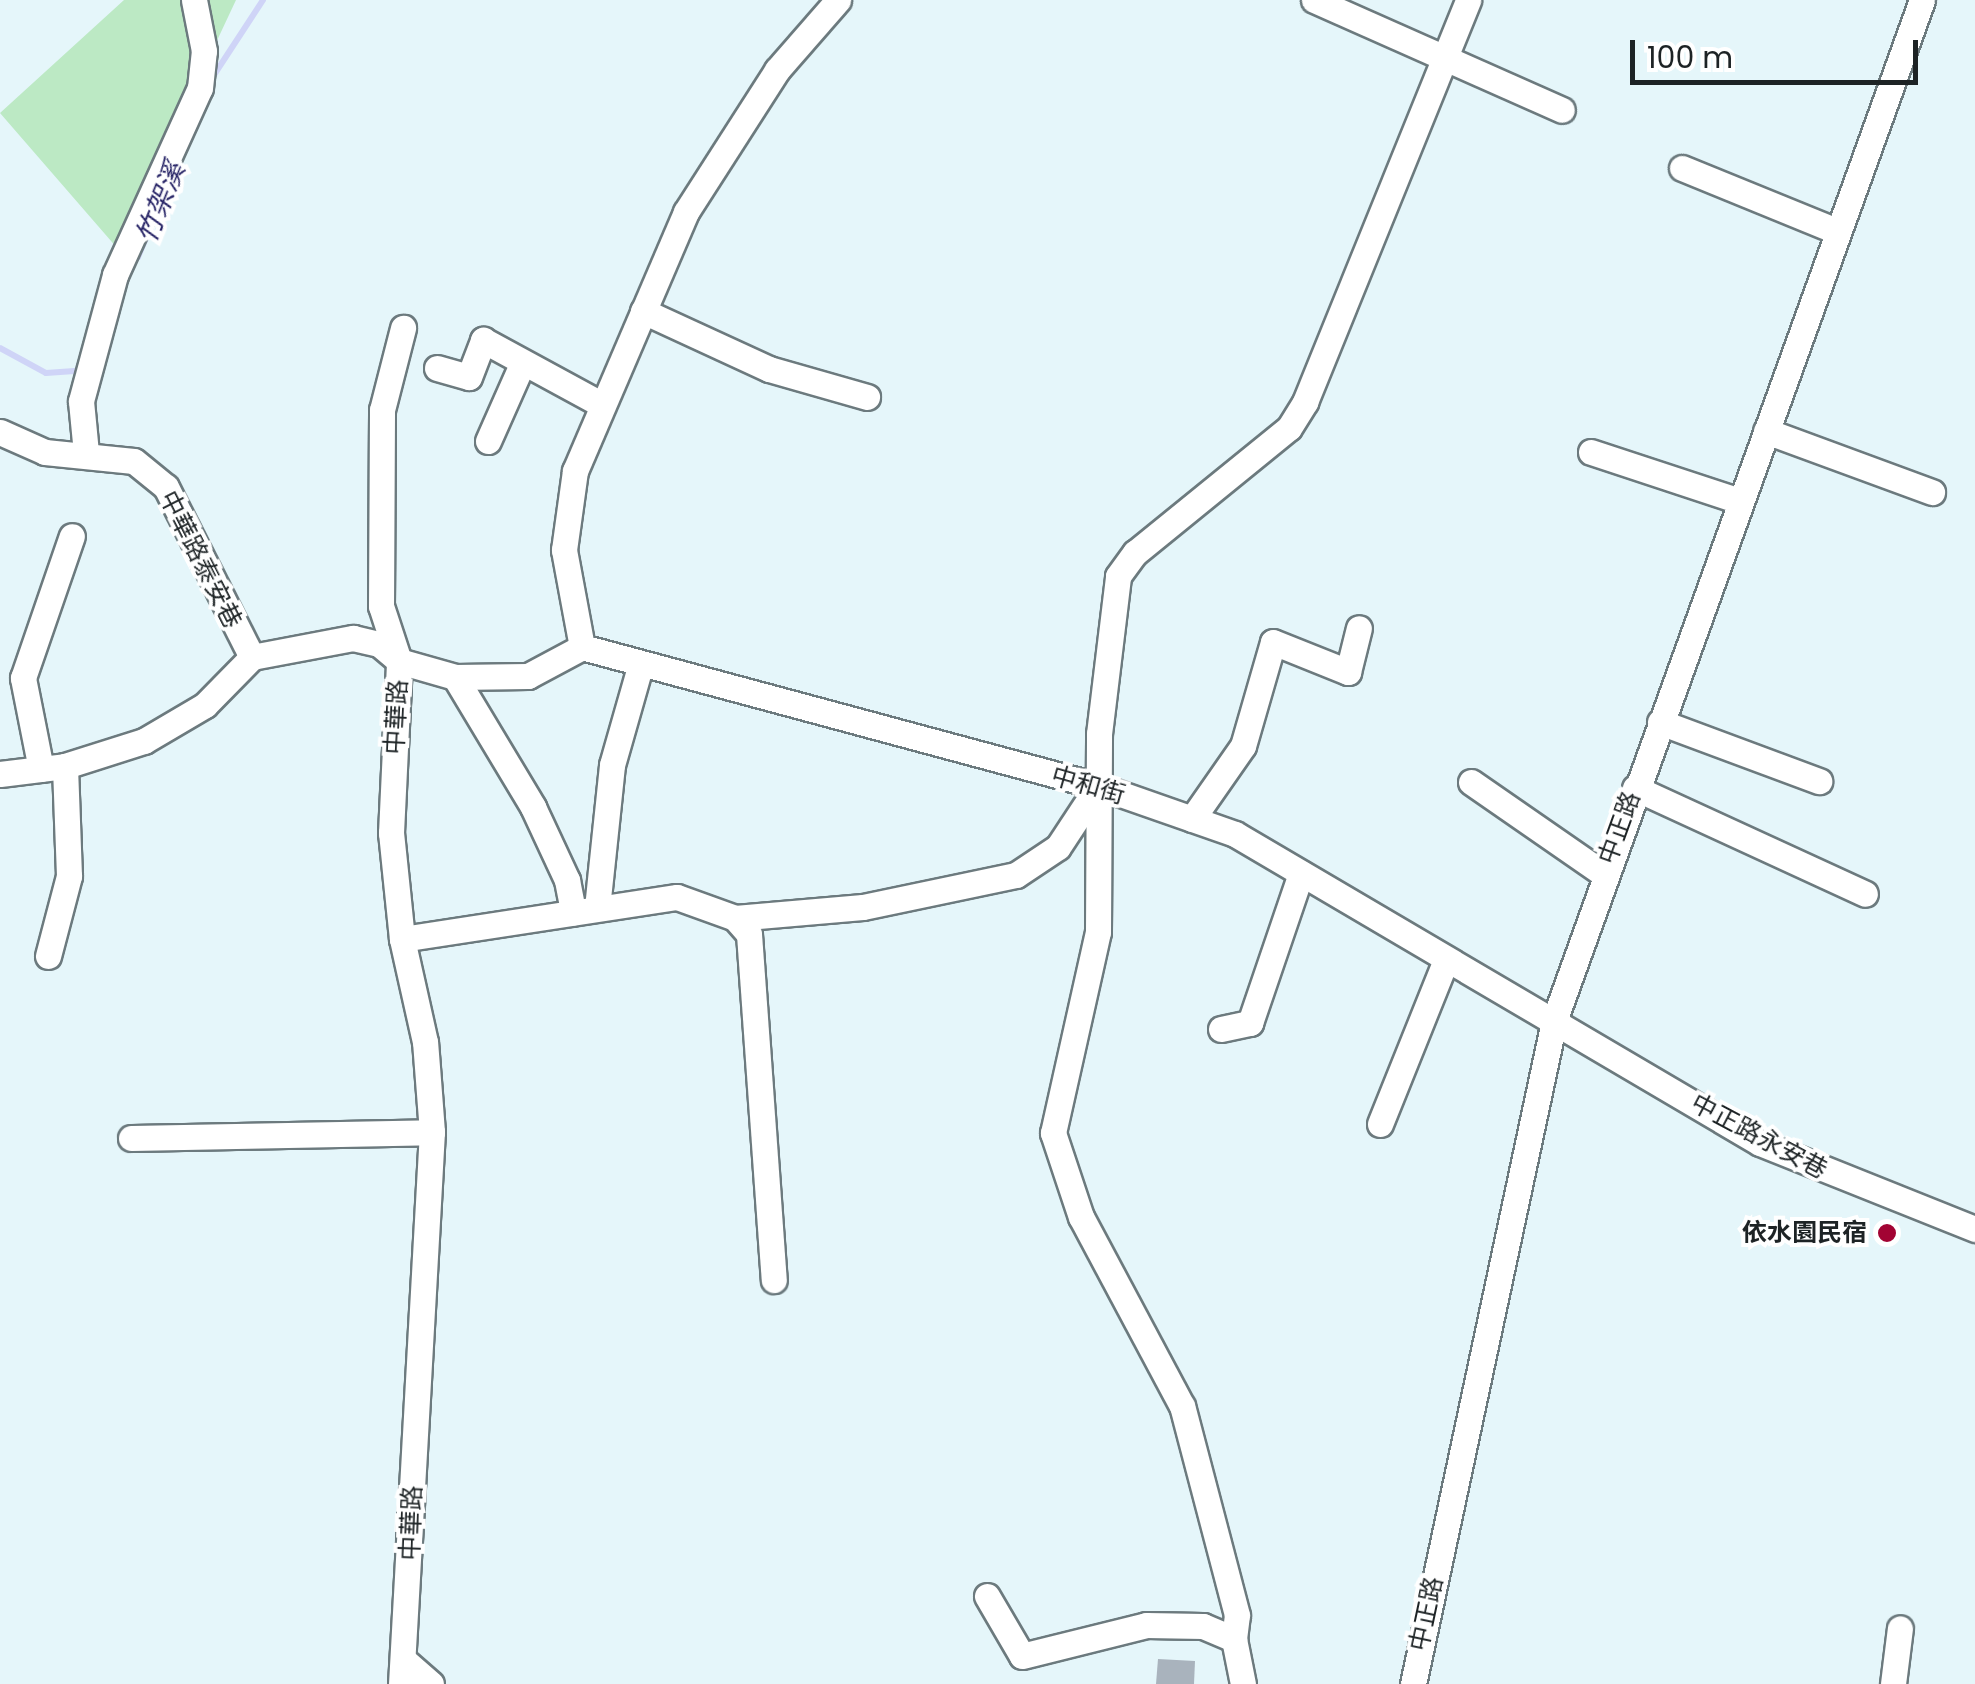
<!DOCTYPE html>
<html>
<head>
<meta charset="utf-8">
<style>
  body { margin:0 }
  #map { position:relative; width:1975px; height:1684px; overflow:hidden; background:#e5f6fa; font-family:Poppins,"Noto Sans TC",sans-serif }
  div>[style] { position:absolute }
  [style*='--x'] { left:calc(var(--x)*1px); top:calc(var(--y)*1px); width:calc(var(--w)*1px); rotate:calc(var(--a)*1deg) }
  .green>* { inset:0; background:#bce9c4 }
  .stream>* { height:6px; margin:-3px; padding:0 3px; transform-origin:3px; border-radius:3px; background:#cfd4f7 }
  .building>* { inset:0; background:#a9b3bd }
  .roads { filter:drop-shadow(2px 0 #6c7a7e) drop-shadow(-2px 0 #6c7a7e) drop-shadow(0 2px #6c7a7e) drop-shadow(0 -2px #6c7a7e) }
  .minor>* { height:25px; margin:-12.5px; padding:0 12.5px; transform-origin:12.5px; border-radius:12.5px; background:#fff }
  .dots>* { width:28px; height:28px; translate:-50% -50%; box-sizing:border-box; border:5px solid #fff; border-radius:50% }
  span { translate:-50% -50%; white-space:nowrap; text-align:center; line-height:1.15; -webkit-text-stroke:8px #fff; paint-order:stroke }
  .street-label { font-size:25px; color:#1d2325 }
  .poi-label { font-size:25px; color:#1d2325; font-weight:700 }
  .right { translate:-100% -50%; text-align:right }
  .water-label { font-size:28px; color:#272466; font-style:italic }
  .scale { position:absolute; left:1630px; top:40px; width:288px; height:45px; box-sizing:border-box; border:5px solid #1d2325; border-top:0; padding-left:12px; font-size:30px; line-height:35px; white-space:nowrap; color:#1d2325; -webkit-text-stroke:8px #fff; paint-order:stroke }
</style>
</head>
<body>
<div id="map">
  <div class="green">
    <div style="clip-path:polygon(124px 0,236px 0,191px 96px,131px 264px,0 113px)"></div>
  </div>
  <div class="stream">
    <div style="--x:212;--y:78;--w:93;--a:-56.8"></div>
    <div style="--x:132;--y:257;--w:6;--a:0"></div>
    <div style="--x:138;--y:257;--w:36;--a:-67"></div>
    <div style="--x:0;--y:348;--w:52;--a:28.5"></div>
    <div style="--x:46;--y:373;--w:32;--a:-4"></div>
    <div style="--x:78;--y:371;--w:6;--a:-81"></div>
  </div>
  <div class="building">
    <div style="clip-path:polygon(1158px 1659px,1195px 1661px,1194px 1684px,1156px 1684px)"></div>
  </div>
  <div class="roads">
    <div class="minor">
      <div style="--x:1314;--y:0;--w:271;--a:23.9"></div>
      <div style="--x:1682;--y:168;--w:164;--a:22.2"></div>
      <div style="--x:643;--y:311;--w:139;--a:24.7"></div>
      <div style="--x:769;--y:369;--w:102;--a:15.9"></div>
      <div style="--x:437;--y:368;--w:33;--a:16"></div>
      <div style="--x:469;--y:377;--w:40;--a:-69"></div>
      <div style="--x:483;--y:340;--w:134;--a:28.5"></div>
      <div style="--x:1766;--y:431;--w:177;--a:20.2"></div>
      <div style="--x:0;--y:432;--w:49;--a:24"></div>
      <div style="--x:45;--y:452;--w:89;--a:5.8"></div>
      <div style="--x:134;--y:461;--w:41;--a:39.1"></div>
      <div style="--x:166;--y:487;--w:191;--a:63.2"></div>
      <div style="--x:252;--y:657;--w:103;--a:-10.7"></div>
      <div style="--x:353;--y:638;--w:27;--a:13"></div>
      <div style="--x:379;--y:644;--w:26;--a:40"></div>
      <div style="--x:399;--y:661;--w:58;--a:15.9"></div>
      <div style="--x:455;--y:677;--w:73;--a:-0.8"></div>
      <div style="--x:528;--y:676;--w:61;--a:-28.2"></div>
      <div style="--x:582;--y:647;--w:99;--a:-100.5"></div>
      <div style="--x:564;--y:550;--w:80;--a:-82.1"></div>
      <div style="--x:575;--y:471;--w:282;--a:-66.8"></div>
      <div style="--x:686;--y:212;--w:169;--a:-57.3"></div>
      <div style="--x:777;--y:70;--w:93;--a:-48.9"></div>
      <div style="--x:488;--y:441;--w:86;--a:-66.1"></div>
      <div style="--x:1591;--y:452;--w:157;--a:18.2"></div>
      <div style="--x:86;--y:453;--w:52;--a:-95.5"></div>
      <div style="--x:81;--y:401;--w:131;--a:-74.9"></div>
      <div style="--x:115;--y:275;--w:205;--a:-65.6"></div>
      <div style="--x:200;--y:88;--w:37;--a:-84"></div>
      <div style="--x:204;--y:51;--w:52;--a:-101.1"></div>
      <div style="--x:582;--y:647;--w:534;--a:15.08"></div>
      <div style="--x:1098;--y:786;--w:145;--a:19.3"></div>
      <div style="--x:1235;--y:834;--w:609;--a:30.48"></div>
      <div style="--x:1760;--y:1143;--w:232;--a:21.8"></div>
      <div style="--x:455;--y:677;--w:152;--a:59"></div>
      <div style="--x:533;--y:807;--w:81;--a:65"></div>
      <div style="--x:567;--y:880;--w:33;--a:79"></div>
      <div style="--x:1660;--y:722;--w:170;--a:20.4"></div>
      <div style="--x:41;--y:769;--w:93;--a:-101.2"></div>
      <div style="--x:23;--y:678;--w:150;--a:-71"></div>
      <div style="--x:0;--y:774;--w:65;--a:-7"></div>
      <div style="--x:65;--y:766;--w:83;--a:-17.6"></div>
      <div style="--x:144;--y:741;--w:71;--a:-30.5"></div>
      <div style="--x:205;--y:705;--w:67;--a:-45.6"></div>
      <div style="--x:1471;--y:782;--w:162;--a:34.7"></div>
      <div style="--x:1635;--y:788;--w:253;--a:24.7"></div>
      <div style="--x:1192;--y:819;--w:89;--a:-55.1"></div>
      <div style="--x:1243;--y:746;--w:108;--a:-73.9"></div>
      <div style="--x:1273;--y:642;--w:81;--a:21.8"></div>
      <div style="--x:1348;--y:672;--w:45;--a:-76"></div>
      <div style="--x:597;--y:908;--w:144;--a:-84"></div>
      <div style="--x:612;--y:765;--w:102;--a:-74.1"></div>
      <div style="--x:735;--y:918;--w:128;--a:-4.9"></div>
      <div style="--x:863;--y:907;--w:156;--a:-11.8"></div>
      <div style="--x:1016;--y:875;--w:50;--a:-33.7"></div>
      <div style="--x:1058;--y:847;--w:73;--a:-56.7"></div>
      <div style="--x:402;--y:939;--w:278;--a:-8.7"></div>
      <div style="--x:677;--y:897;--w:62;--a:19.9"></div>
      <div style="--x:735;--y:918;--w:21;--a:49"></div>
      <div style="--x:749;--y:934;--w:347;--a:85.9"></div>
      <div style="--x:48;--y:956;--w:83;--a:-75.3"></div>
      <div style="--x:69;--y:876;--w:110;--a:-92.1"></div>
      <div style="--x:1221;--y:1029;--w:30;--a:-12"></div>
      <div style="--x:1250;--y:1023;--w:158;--a:-71.2"></div>
      <div style="--x:1380;--y:1124;--w:177;--a:-68.1"></div>
      <div style="--x:131;--y:1138;--w:301;--a:-1.1"></div>
      <div style="--x:987;--y:1596;--w:69;--a:59.7"></div>
      <div style="--x:1022;--y:1656;--w:128;--a:-14"></div>
      <div style="--x:1146;--y:1625;--w:57;--a:1"></div>
      <div style="--x:1203;--y:1626;--w:34;--a:23"></div>
      <div style="--x:1234;--y:1639;--w:46;--a:78.7"></div>
      <div style="--x:1234;--y:1639;--w:24;--a:-83"></div>
      <div style="--x:1237;--y:1615;--w:216;--a:-104.7"></div>
      <div style="--x:1182;--y:1406;--w:214;--a:-118.1"></div>
      <div style="--x:1081;--y:1217;--w:89;--a:-108.4"></div>
      <div style="--x:1053;--y:1133;--w:206;--a:-77.4"></div>
      <div style="--x:1098;--y:932;--w:198;--a:-89.7"></div>
      <div style="--x:1099;--y:734;--w:159;--a:-83.1"></div>
      <div style="--x:1118;--y:576;--w:29;--a:-54"></div>
      <div style="--x:1135;--y:553;--w:198;--a:-39.1"></div>
      <div style="--x:1289;--y:428;--w:31;--a:-58"></div>
      <div style="--x:1305;--y:402;--w:434;--a:-67.9"></div>
      <div style="--x:406;--y:1662;--w:33;--a:41"></div>
      <div style="--x:401;--y:1684;--w:553;--a:-86.79"></div>
      <div style="--x:432;--y:1132;--w:90;--a:-94.4"></div>
      <div style="--x:425;--y:1042;--w:106;--a:-102.6"></div>
      <div style="--x:402;--y:939;--w:107;--a:-95.9"></div>
      <div style="--x:391;--y:833;--w:172;--a:-87.3"></div>
      <div style="--x:399;--y:661;--w:58;--a:-108.1"></div>
      <div style="--x:381;--y:606;--w:196;--a:-89.7"></div>
      <div style="--x:382;--y:410;--w:85;--a:-75.6"></div>
      <div style="--x:1413;--y:1684;--w:678;--a:-77.99"></div>
      <div style="--x:1554;--y:1021;--w:1085;--a:-70.18"></div>
      <div style="--x:1893;--y:1684;--w:56;--a:-82.9"></div>
    </div>
  </div>
  <div class="dots">
    <div style="left:1887px;top:1233px;background:#a20333"></div>
  </div>
  <div class="street-label">
    <span style="left:200px;top:560px;rotate:63deg">中華路泰安巷</span>
    <span style="left:397px;top:717px;rotate:-87deg">中華路</span>
    <span style="left:1088px;top:786px;rotate:16deg">中和街</span>
    <span style="left:1620px;top:828px;rotate:-70deg">中正路</span>
    <span style="left:1759px;top:1137px;rotate:28deg">中正路永安巷</span>
    <span style="left:412px;top:1523px;rotate:-88deg">中華路</span>
    <span style="left:1427px;top:1614px;rotate:-78deg">中正路</span>
  </div>
  <div class="poi-label">
    <span class="right" style="left:1867px;top:1233px">依水園民宿</span>
  </div>
  <div class="water-label">
    <span style="left:161px;top:203px;rotate:-68deg">竹架溪</span>
  </div>
  <div class="scale">100 m</div>
</div>
</body>
</html>
